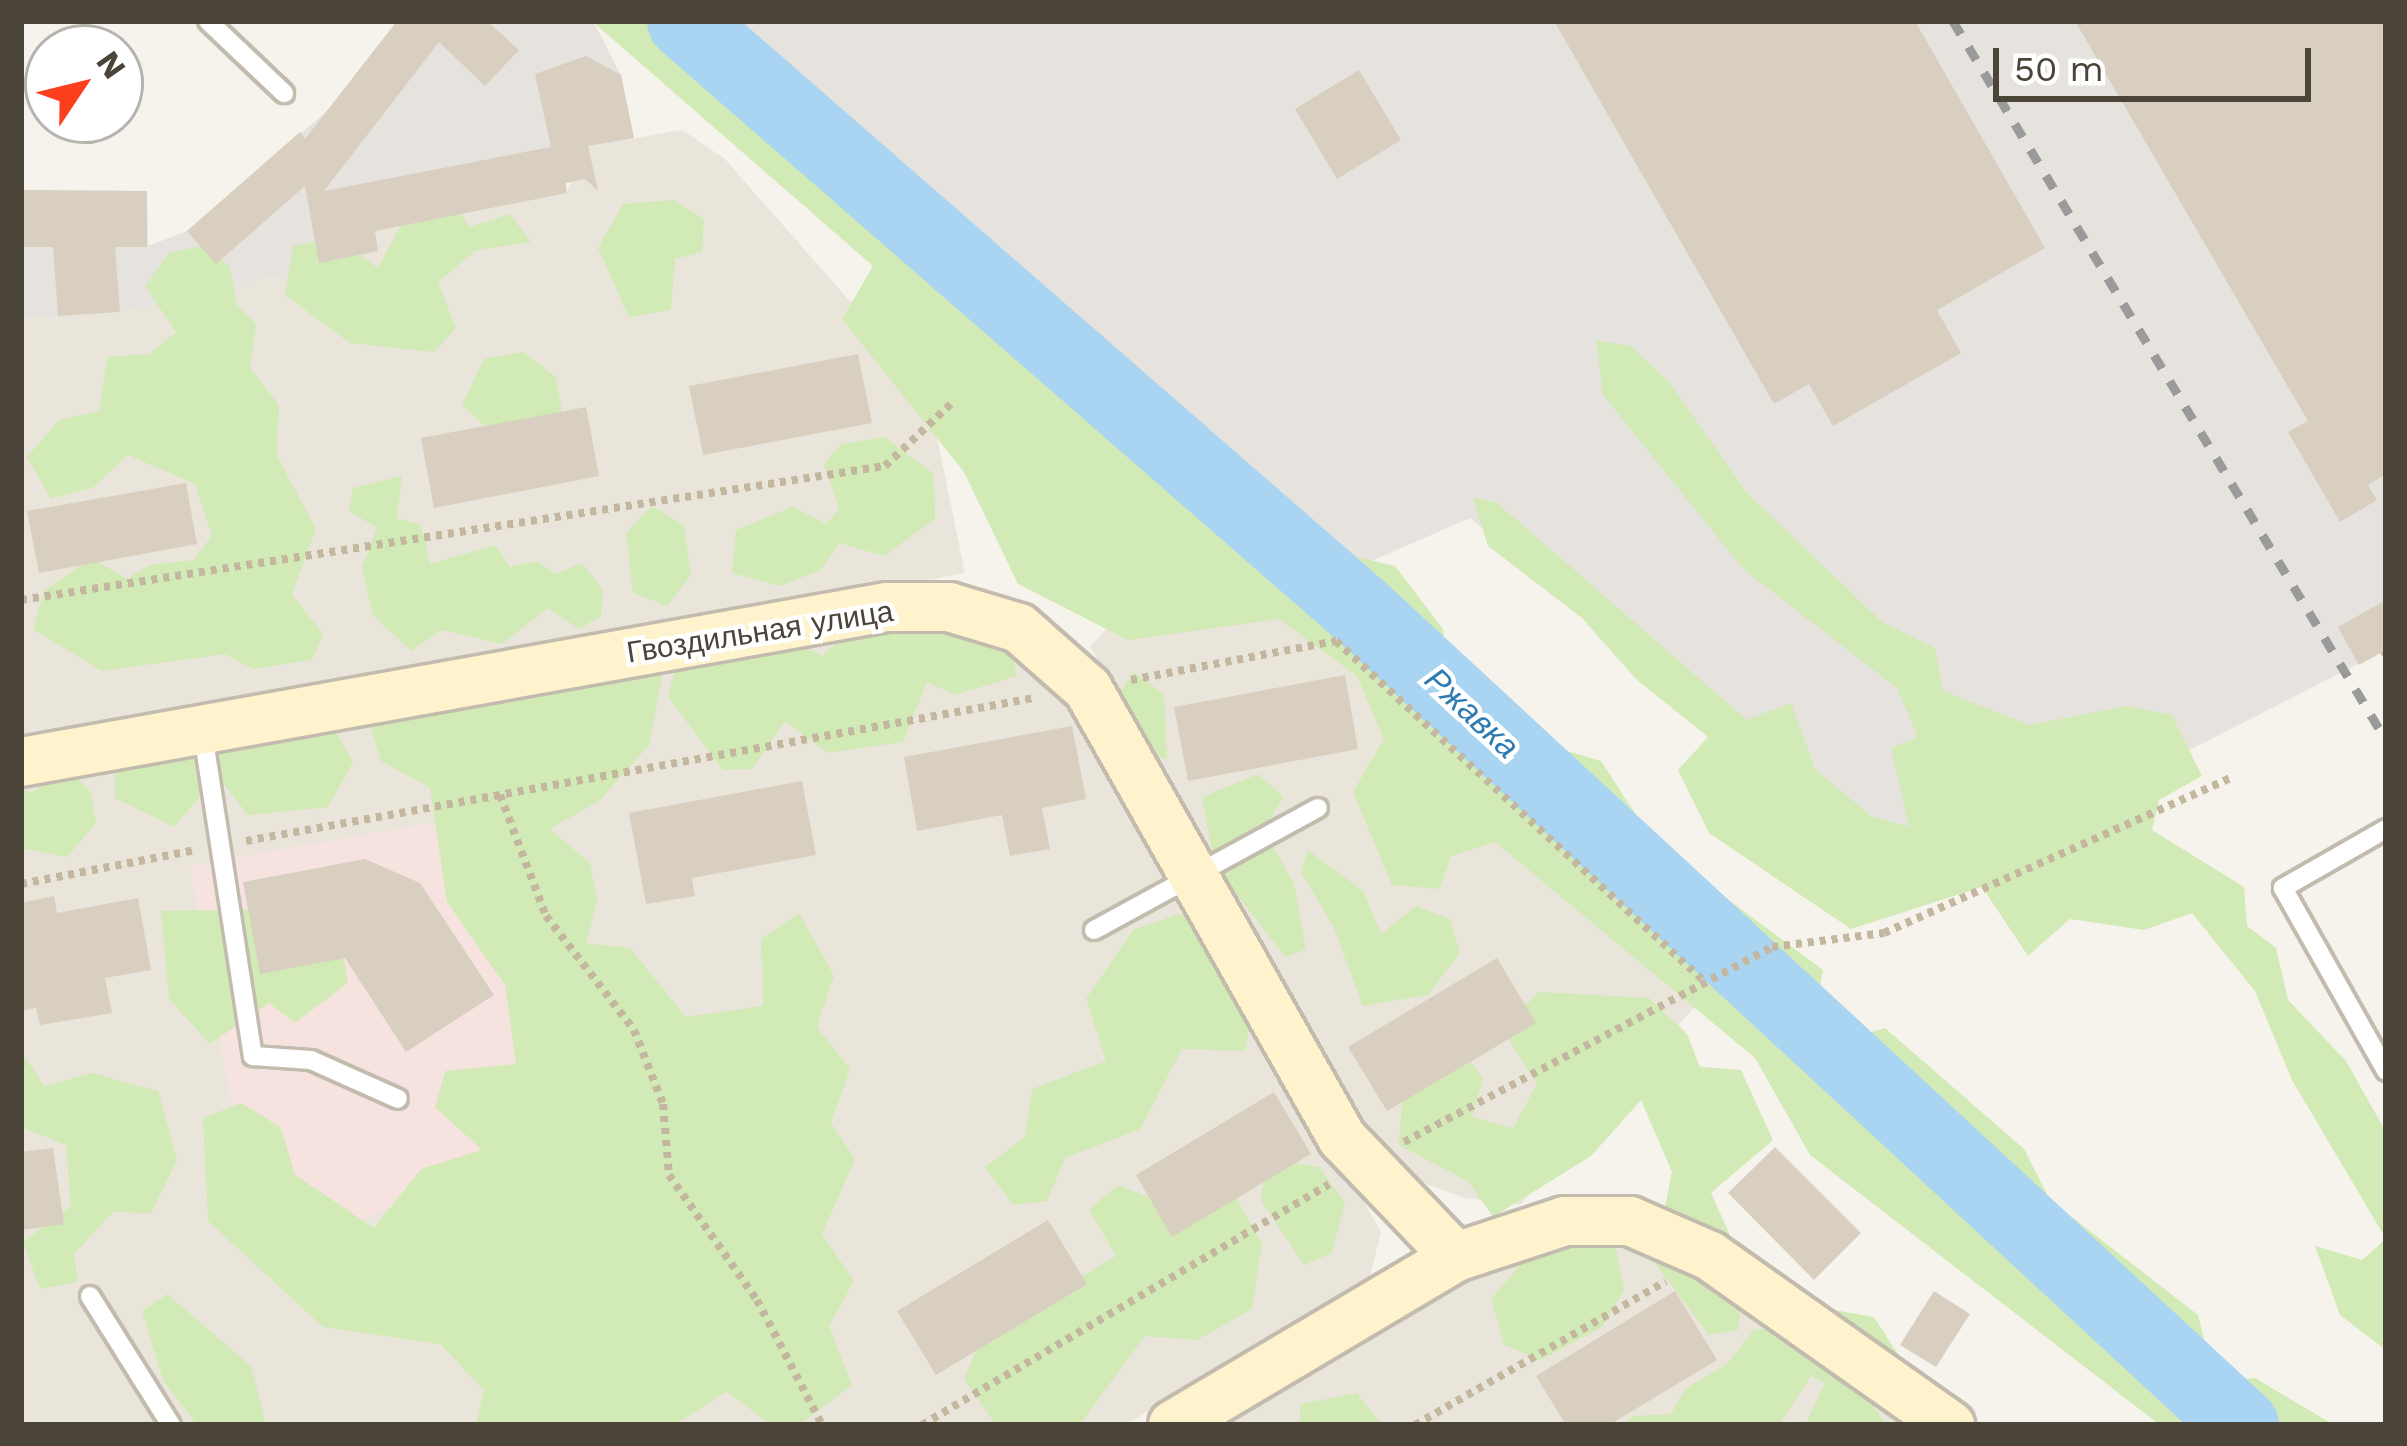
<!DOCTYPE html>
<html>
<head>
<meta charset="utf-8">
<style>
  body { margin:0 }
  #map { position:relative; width:2407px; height:1446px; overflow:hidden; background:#f6f3ec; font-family:"Work Sans",sans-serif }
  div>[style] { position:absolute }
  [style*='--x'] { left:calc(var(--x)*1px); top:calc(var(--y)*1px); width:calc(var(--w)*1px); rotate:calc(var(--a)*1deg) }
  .residential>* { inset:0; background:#eae5da }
  .industrial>* { inset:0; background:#e6e2dd }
  .medical>* { inset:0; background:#f6e3e0 }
  .green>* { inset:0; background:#d2eab5 }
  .river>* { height:75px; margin:-37.5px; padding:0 37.5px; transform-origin:37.5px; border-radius:37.5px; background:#a9d4f2 }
  .building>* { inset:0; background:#d8cfc1 }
  .path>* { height:8px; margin-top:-4px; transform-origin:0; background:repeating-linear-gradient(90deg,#c4b79f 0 6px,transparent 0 12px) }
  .roads { filter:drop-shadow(3px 0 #c2bbae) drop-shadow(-3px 0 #c2bbae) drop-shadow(0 3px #c2bbae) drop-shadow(0 -3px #c2bbae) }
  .lane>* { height:18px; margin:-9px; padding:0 9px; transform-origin:9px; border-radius:9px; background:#fff }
  .secondary>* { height:48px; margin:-24px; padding:0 24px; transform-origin:24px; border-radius:24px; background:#fff3cd }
  .rail>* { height:9px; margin-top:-4.5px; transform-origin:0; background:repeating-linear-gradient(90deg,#9a9a9a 0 15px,transparent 0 30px) }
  span { translate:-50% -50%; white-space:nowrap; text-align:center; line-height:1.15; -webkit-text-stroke:9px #fff; paint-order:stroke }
  .street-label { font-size:30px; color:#4b4439 }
  .water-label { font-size:33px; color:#2e7ab2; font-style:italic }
  .frame { position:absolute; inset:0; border:24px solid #4b4439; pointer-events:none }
  .north { position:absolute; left:24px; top:24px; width:120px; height:120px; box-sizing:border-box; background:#fff; border:3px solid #b7b4b0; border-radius:50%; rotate:55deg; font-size:33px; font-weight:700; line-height:48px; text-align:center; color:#4b4439 }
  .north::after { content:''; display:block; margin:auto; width:42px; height:54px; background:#fc3f1d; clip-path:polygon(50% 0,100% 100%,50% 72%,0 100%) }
  .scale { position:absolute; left:1993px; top:48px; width:318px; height:54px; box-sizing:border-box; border:6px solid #4b4439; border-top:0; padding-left:15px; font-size:36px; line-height:42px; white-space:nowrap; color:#4b4439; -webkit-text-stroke:9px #fff; paint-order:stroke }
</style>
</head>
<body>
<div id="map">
  <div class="residential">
    <div style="clip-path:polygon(682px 130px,725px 159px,927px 389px,965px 573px,21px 748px,21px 318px,120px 312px,378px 250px,375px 231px,567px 192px,588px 146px)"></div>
    <div style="clip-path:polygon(1219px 518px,1721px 977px,1520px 1205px,1464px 1198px,1408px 1177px,1358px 1127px,1090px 646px)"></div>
    <div style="clip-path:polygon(888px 626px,1000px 640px,1085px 713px,1381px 1232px,1370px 1277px,1125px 1425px,21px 1425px,21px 782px)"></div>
    <div style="clip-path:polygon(1615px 1240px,1674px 1260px,1922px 1425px,1214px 1425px,1423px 1300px,1511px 1261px)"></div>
  </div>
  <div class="industrial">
    <div style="clip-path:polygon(417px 21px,593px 21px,621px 75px,634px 138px,589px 146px,595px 178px,566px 183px,567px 193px,375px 231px,378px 251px,120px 312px,21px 318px,21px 190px,147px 191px,148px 246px,187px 231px,327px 111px,380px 43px,415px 71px)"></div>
    <div style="clip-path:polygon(615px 21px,2386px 21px,2386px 650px,1926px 884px,1470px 518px,1321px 583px)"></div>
  </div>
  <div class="medical">
    <div style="clip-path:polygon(485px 813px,562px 1141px,322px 1235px,229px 1093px,190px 866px)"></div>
  </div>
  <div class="green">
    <div style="clip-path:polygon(592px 21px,698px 21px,1032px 314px,1065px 366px,1144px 409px,1292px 542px,1395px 566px,1443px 629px,1447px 671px,1503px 732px,1601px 761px,1656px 846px,1823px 970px,1814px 1018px,1838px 1042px,1885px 1028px,2024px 1149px,2050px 1200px,2198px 1315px,2215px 1384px,2255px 1378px,2334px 1425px,2160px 1425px,1810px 1155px,1755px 1058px,1495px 842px,1451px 856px,1440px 889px,1392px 885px,1353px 792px,1384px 739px,1357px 676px,1279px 619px,1128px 640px,1018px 584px,964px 472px,842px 319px,873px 266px)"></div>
    <div style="clip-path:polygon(674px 200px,704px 219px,702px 252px,675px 259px,671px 310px,629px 317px,598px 248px,623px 204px)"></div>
    <div style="clip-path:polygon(452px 201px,469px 227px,510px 214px,531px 242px,476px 250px,438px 282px,456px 328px,434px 352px,350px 343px,285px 295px,293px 246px,335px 238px,378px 268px,412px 204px)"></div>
    <div style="clip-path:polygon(206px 245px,230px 267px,237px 305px,256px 324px,250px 368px,279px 405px,277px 456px,316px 529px,292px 594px,323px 634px,312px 660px,253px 669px,225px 654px,102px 671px,33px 629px,44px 591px,91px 558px,127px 579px,149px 565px,194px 560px,212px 535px,195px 484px,128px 455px,94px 487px,51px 499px,27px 457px,59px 420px,99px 411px,107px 357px,149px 354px,176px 332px,145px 286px,169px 253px)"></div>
    <div style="clip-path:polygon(1596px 340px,1631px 346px,1670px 383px,1746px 492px,1882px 622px,1935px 648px,1943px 691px,2029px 725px,2127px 706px,2172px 715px,2202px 776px,2159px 800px,2152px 830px,2244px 887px,2247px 926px,2276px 948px,2288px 1000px,2346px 1061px,2386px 1132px,2386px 1350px,2340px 1315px,2315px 1246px,2362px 1260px,2386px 1239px,2292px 1080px,2255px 991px,2192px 913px,2144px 930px,2070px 919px,2028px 956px,1982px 887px,1851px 929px,1709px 833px,1678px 770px,1708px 737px,1635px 678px,1582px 618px,1488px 546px,1473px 498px,1496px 502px,1747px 720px,1791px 703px,1815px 769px,1871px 816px,1909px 827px,1891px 748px,1918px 737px,1897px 688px,1744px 570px,1603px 395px)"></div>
    <div style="clip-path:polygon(523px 352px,556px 377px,564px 425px,505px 444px,462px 405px,484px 359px)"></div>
    <div style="clip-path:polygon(884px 437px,934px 474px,935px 519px,884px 556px,839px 543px,821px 570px,780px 586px,732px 573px,736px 530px,792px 507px,827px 524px,839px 508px,824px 464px,841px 444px)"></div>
    <div style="clip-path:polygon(402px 476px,397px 518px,421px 525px,430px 564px,495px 545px,510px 567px,537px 561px,556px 574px,582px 563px,603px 590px,601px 616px,579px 629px,548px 608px,502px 644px,442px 630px,411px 651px,372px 614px,362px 567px,377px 528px,349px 511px,353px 488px)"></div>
    <div style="clip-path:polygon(652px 506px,684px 525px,691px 575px,667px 606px,633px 593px,626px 533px)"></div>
    <div style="clip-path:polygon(875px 604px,1009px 639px,1017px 676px,955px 695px,927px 682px,903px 742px,828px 753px,785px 721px,752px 769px,723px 770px,668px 697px,678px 658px,748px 622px,823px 656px)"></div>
    <div style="clip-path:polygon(633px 662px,662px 677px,649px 745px,600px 800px,550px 829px,590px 863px,597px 900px,586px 943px,630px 948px,686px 1017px,763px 1006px,761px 939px,799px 913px,834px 976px,817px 1027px,850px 1069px,831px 1123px,855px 1159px,822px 1234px,854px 1281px,829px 1326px,852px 1385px,799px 1425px,772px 1425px,726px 1392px,674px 1425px,476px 1425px,484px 1390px,440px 1344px,323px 1327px,208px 1221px,203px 1118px,242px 1103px,281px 1128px,295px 1175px,374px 1228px,421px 1169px,482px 1150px,435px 1107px,445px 1071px,516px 1064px,505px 985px,447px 902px,430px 788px,381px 761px,365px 709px)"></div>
    <div style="clip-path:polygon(1133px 672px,1164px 694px,1167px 759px,1140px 753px,1113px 704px)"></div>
    <div style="clip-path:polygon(318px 700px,353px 762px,328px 807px,248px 815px,218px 776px,174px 827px,115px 798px,115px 759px)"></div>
    <div style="clip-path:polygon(68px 767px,91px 793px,96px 823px,67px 857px,21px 848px,21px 788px,31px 793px)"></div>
    <div style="clip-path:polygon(1258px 774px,1284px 797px,1263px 830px,1294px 883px,1306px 949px,1285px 957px,1215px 866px,1202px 797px)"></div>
    <div style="clip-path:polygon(1308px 850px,1363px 891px,1381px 934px,1416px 906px,1450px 919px,1460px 953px,1428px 995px,1363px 1006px,1334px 928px,1301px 872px)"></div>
    <div style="clip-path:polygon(270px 909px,341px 942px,348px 983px,295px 1023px,269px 1003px,210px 1044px,169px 999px,161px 911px)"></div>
    <div style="clip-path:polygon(1179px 914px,1214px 929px,1254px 1003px,1245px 1051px,1182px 1049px,1140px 1129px,1065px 1158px,1047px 1201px,1013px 1205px,985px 1167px,1025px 1137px,1032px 1089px,1106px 1061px,1086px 999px,1133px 930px)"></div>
    <div style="clip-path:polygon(1539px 992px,1649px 998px,1687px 1034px,1700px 1067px,1741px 1070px,1773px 1140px,1711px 1193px,1746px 1270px,1738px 1330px,1709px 1335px,1654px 1262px,1672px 1172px,1641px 1100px,1591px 1156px,1493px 1217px,1469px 1182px,1399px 1145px,1404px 1073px,1455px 1039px,1483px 1079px,1472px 1117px,1513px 1128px,1537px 1084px,1502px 1029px)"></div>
    <div style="clip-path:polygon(21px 1052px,45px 1086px,92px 1073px,158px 1091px,177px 1160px,151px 1213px,113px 1212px,74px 1254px,78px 1282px,40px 1289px,23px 1242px,71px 1206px,66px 1145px,21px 1127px)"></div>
    <div style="clip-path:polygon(1267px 1159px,1319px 1167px,1345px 1202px,1332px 1253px,1304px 1265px,1261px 1200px)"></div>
    <div style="clip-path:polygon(1226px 1181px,1262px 1243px,1252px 1309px,1197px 1340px,1145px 1336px,1079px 1425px,996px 1425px,964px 1379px,992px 1311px,1036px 1303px,1116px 1256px,1089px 1209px,1118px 1185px,1177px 1208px)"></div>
    <div style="clip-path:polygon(1612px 1229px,1624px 1290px,1602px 1327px,1541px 1360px,1504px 1345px,1491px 1299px,1544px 1237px)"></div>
    <div style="clip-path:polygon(167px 1294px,251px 1366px,266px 1425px,197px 1425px,163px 1380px,142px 1311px)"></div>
    <div style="clip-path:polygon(1811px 1306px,1874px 1317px,1906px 1367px,1874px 1407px,1886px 1425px,1805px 1425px,1825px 1383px,1811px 1376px,1779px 1425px,1625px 1425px,1633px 1416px,1671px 1414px,1686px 1388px,1727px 1364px,1754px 1330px,1790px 1325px)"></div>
    <div style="clip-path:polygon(1357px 1393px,1382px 1425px,1300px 1425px,1300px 1404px)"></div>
  </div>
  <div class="river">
    <div style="--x:684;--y:21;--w:898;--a:41.07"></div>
    <div style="--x:1361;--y:611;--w:1199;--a:42.77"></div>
  </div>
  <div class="building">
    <div style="clip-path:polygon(397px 21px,487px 21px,519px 50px,485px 86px,439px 42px,324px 191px,551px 147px,535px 74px,586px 56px,621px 75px,634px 138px,588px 146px,598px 191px,585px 179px,565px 183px,567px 193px,375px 231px,378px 251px,319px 263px,305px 186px,216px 264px,187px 231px,300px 132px,305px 139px)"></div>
    <div style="clip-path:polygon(1554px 21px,1915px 21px,2045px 248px,1937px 310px,1961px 353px,1833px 426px,1809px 384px,1774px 404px)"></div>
    <div style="clip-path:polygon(2075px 21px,2386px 21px,2386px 474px,2368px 485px,2377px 500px,2340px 522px,2288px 432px,2308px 421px)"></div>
    <div style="clip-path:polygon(1359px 70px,1401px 140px,1337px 179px,1295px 109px)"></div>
    <div style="clip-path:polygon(21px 190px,147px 191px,147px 247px,115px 247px,120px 312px,58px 316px,53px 247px,21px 247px)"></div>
    <div style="clip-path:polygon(858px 354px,872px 423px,703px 455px,689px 386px)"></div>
    <div style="clip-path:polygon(586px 407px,599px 476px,434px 508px,421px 438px)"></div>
    <div style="clip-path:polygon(186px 483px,197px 544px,39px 573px,27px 511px)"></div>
    <div style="clip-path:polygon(2386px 600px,2386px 650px,2359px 665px,2338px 627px)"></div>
    <div style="clip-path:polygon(1345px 675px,1358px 749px,1188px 781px,1174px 707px)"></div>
    <div style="clip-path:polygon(1072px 726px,1086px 799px,1042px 808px,1050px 849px,1010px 856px,1002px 815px,917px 831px,904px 757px)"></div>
    <div style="clip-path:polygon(802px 781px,816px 855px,692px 878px,695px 896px,646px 904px,629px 813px)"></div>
    <div style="clip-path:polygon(365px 859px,420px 883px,494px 995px,406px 1052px,345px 958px,260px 974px,243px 882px)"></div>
    <div style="clip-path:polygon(54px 896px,57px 913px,138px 898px,151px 970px,105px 978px,112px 1013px,40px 1025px,36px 1008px,21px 1011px,21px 903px)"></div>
    <div style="clip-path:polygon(1497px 958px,1536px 1023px,1387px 1111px,1348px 1047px)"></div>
    <div style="clip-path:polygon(1274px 1092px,1311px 1154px,1172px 1237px,1136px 1175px)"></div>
    <div style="clip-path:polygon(1775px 1147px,1861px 1233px,1814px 1280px,1728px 1193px)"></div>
    <div style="clip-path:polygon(53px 1148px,64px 1224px,21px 1230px,21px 1152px)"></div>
    <div style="clip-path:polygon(1048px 1220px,1087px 1284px,936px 1375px,897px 1311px)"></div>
    <div style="clip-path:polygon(1675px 1291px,1717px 1360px,1609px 1425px,1566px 1425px,1536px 1376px)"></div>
    <div style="clip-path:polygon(1934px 1291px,1970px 1314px,1936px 1367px,1900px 1345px)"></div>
  </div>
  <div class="path">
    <div style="--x:21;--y:600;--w:874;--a:-8.82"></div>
    <div style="--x:885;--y:466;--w:96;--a:-43.3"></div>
    <div style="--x:2384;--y:651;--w:4;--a:63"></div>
    <div style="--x:1131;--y:680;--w:209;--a:-10.8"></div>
    <div style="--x:1336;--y:641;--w:504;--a:42.75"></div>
    <div style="--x:500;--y:795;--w:129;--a:69.2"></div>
    <div style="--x:546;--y:916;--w:144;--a:52.3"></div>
    <div style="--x:634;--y:1030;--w:79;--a:68.6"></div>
    <div style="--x:663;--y:1104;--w:71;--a:85.2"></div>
    <div style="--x:669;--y:1175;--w:153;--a:54.9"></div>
    <div style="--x:757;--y:1300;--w:141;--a:62.5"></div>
    <div style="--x:246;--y:841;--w:801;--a:-10.29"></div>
    <div style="--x:21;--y:884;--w:178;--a:-11"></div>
    <div style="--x:1404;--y:1142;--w:416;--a:-27.9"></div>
    <div style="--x:1772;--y:947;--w:113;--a:-7.1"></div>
    <div style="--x:1884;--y:933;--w:379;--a:-24.1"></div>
    <div style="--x:922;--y:1425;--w:473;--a:-30.6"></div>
    <div style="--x:1415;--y:1425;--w:289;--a:-29.8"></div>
  </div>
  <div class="roads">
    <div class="lane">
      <div style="--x:208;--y:21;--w:105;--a:43.5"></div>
      <div style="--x:203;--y:734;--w:326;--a:81.2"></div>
      <div style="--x:253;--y:1056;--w:58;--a:3.9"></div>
      <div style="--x:311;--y:1060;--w:95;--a:24.1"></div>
      <div style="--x:2386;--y:829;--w:119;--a:150.2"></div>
      <div style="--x:2283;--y:888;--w:210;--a:60.6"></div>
      <div style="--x:1094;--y:930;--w:255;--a:-28.6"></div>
      <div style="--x:90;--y:1296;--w:152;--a:57.9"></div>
    </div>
    <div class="secondary">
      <div style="--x:21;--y:762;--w:880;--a:-10.15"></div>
      <div style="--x:887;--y:607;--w:62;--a:0"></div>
      <div style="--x:949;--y:607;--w:73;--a:16.7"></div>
      <div style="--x:1019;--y:628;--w:92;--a:41.5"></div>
      <div style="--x:1088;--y:689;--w:516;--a:60.5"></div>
      <div style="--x:1342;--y:1138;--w:165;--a:46.2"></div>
      <div style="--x:1173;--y:1425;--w:329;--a:-30.7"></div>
      <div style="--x:1456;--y:1257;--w:115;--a:-18.3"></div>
      <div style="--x:1565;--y:1221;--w:65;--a:0"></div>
      <div style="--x:1630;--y:1221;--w:87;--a:23.6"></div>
      <div style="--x:1710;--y:1256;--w:294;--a:35.2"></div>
    </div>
  </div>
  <div class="rail">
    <div style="--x:1953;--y:21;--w:839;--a:58.94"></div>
  </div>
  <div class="street-label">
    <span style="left:760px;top:632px;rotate:-9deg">Гвоздильная улица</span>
  </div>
  <div class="water-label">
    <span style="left:1472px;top:713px;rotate:43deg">Ржавка</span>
  </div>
  <div class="frame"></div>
  <div class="north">N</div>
  <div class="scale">50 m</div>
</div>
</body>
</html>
